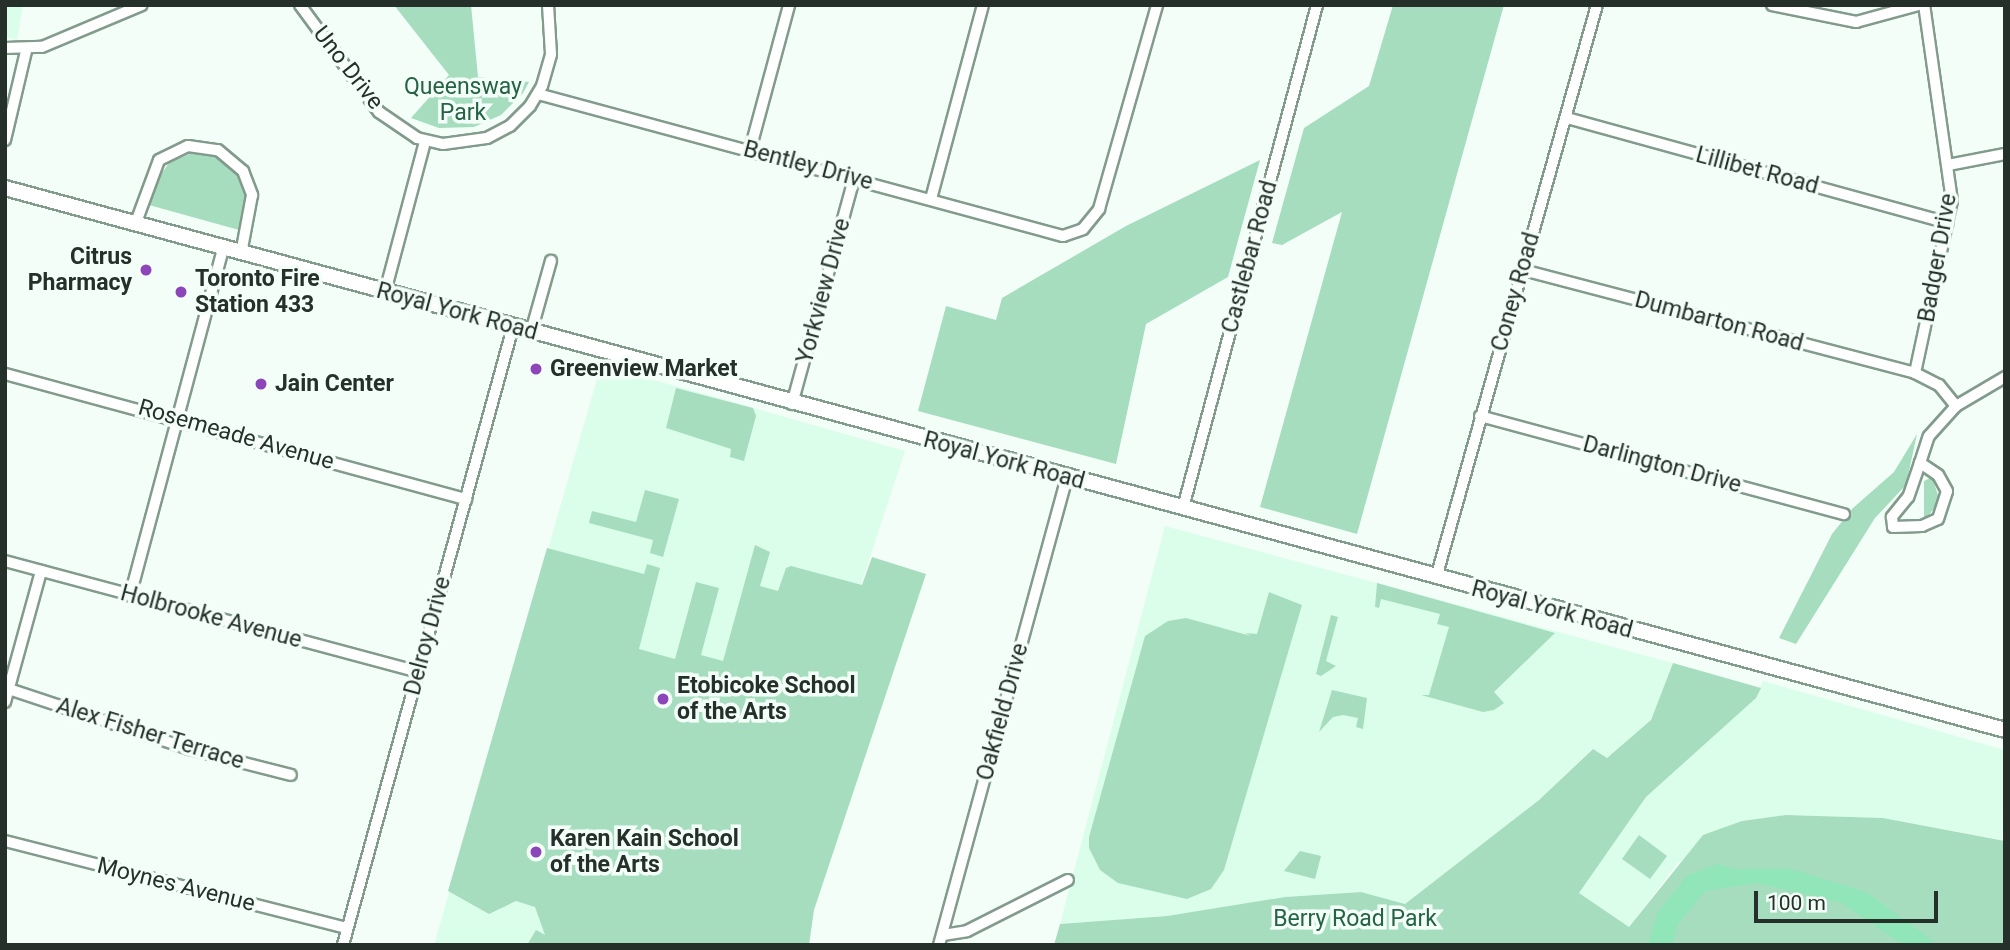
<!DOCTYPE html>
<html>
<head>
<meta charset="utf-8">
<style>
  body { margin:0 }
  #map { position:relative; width:2010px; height:950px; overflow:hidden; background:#f4fef8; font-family:Roboto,sans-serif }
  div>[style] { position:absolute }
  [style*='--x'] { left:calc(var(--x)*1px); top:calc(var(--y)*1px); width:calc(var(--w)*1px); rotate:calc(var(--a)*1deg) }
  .built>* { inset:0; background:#dbfeea }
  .green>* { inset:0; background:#a6ddbf }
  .water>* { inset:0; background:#90e5b9 }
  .roads { filter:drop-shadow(2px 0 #829b8d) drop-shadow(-2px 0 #829b8d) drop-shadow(0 2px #829b8d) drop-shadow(0 -2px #829b8d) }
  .street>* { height:10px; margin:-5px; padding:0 5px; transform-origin:5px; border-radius:5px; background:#fff }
  .secondary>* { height:14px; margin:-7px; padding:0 7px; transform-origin:7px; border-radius:7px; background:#fff }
  .dots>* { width:19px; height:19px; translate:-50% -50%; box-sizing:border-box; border:4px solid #f4fef8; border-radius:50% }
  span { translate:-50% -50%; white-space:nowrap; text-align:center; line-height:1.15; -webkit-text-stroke:7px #f4fef8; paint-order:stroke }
  .street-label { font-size:23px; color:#26302b }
  .park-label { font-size:23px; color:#256346 }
  .poi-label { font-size:23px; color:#26302b; font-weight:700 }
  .right { translate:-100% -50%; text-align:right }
  .left { translate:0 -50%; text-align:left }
  .frame { position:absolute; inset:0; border:7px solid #26302b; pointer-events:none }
  .scale { position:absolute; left:1754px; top:891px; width:184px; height:32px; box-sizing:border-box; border:4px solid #26302b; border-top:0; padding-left:9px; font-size:21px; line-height:24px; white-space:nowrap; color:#26302b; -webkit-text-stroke:5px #f4fef8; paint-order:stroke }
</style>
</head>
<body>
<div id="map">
  <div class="built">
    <div style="clip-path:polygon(5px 5px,23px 5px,17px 40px,5px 37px)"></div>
    <div style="clip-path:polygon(601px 365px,905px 451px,760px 891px,702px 945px,434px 945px)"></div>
    <div style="clip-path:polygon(1165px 526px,1673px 663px,1651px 720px,1607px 758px,1592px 749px,1539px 800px,1405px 904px,1361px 892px,1285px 897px,1167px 916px,1060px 924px)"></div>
    <div style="clip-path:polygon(1763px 681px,2005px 750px,2002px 840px,1883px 818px,1786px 815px,1742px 821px,1677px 864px,1629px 927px,1579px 893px,1646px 797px,1755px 698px)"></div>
  </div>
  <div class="green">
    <div style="clip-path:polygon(394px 5px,471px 5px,478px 77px,529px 82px,523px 93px,501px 115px,474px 127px,439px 128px,411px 118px,449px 75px)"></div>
    <div style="clip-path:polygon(1393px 5px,1504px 5px,1357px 534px,1260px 507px,1342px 212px,1282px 245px,1272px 243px,1304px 128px,1369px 86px)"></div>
    <div style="clip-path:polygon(205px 153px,225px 161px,240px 178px,246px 199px,239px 230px,149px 205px,156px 181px,169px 163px,190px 154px)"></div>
    <div style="clip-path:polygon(1260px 160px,1228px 277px,1146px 324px,1116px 464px,918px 411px,946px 306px,996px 320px,1002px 298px,1126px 226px)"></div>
    <div style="clip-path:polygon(676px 388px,753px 408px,756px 416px,744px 461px,730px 457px,731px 449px,666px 428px)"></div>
    <div style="clip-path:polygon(1917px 434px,1906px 485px,1875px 518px,1796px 644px,1779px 638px,1832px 534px,1853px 508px,1894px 472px)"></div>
    <div style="clip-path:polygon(1932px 477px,1940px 501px,1924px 521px,1924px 481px)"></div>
    <div style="clip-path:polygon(645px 490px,679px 499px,663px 557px,650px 553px,653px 540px,589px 523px,592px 511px,636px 522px)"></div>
    <div style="clip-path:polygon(755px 545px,770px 552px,760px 586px,778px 591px,786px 568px,791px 566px,862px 585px,872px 557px,926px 574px,814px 910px,809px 945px,527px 945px,536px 930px,545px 935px,535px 907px,516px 901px,489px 914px,448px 891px,547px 548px,644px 574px,647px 564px,660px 568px,639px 649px,675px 659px,696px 582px,719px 588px,701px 655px,723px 661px)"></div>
    <div style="clip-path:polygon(1377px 583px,1555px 633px,1494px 692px,1504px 703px,1494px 710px,1483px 712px,1421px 695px,1429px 695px,1449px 627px,1437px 624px,1440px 614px,1381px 599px,1379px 608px,1375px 607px)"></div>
    <div style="clip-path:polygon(1269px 592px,1302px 605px,1224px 870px,1211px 889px,1187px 899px,1118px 883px,1100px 870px,1089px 848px,1089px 837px,1145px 636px,1168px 621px,1186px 618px,1251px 636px,1245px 633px,1257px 634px)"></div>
    <div style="clip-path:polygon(1331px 615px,1338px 617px,1326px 661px,1336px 666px,1321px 676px,1316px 674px)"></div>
    <div style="clip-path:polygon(1673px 663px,1761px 688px,1756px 698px,1646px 797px,1579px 893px,1629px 927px,1703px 835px,1742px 821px,1786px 815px,1883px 818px,2005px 841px,2005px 945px,1054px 945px,1060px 924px,1167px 916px,1285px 897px,1361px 892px,1405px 904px,1539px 800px,1593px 749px,1607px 758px,1651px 720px)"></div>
    <div style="clip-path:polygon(1332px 690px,1367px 698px,1363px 729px,1356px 727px,1358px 718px,1343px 715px,1333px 717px,1319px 732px)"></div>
    <div style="clip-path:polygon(1639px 835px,1667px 856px,1650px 879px,1622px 859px)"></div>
    <div style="clip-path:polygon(1300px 851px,1321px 856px,1315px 879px,1284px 871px)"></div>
  </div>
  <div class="water">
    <div style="clip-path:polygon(1718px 864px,1734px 869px,1791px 869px,1866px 892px,1933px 941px,1928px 944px,1939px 945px,1904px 945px,1840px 902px,1756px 883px,1705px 891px,1678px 924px,1672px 945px,1648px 945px,1658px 912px,1688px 875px)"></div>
  </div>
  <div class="roads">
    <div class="street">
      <div style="--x:300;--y:5;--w:133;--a:53.6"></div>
      <div style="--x:379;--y:112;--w:46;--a:34.4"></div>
      <div style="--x:417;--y:138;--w:27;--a:13"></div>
      <div style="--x:443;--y:144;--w:44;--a:-7.8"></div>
      <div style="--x:487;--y:138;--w:26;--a:-28"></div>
      <div style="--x:510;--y:126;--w:28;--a:-45"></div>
      <div style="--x:530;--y:106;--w:23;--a:-59"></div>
      <div style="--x:542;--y:86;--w:33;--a:-74"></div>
      <div style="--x:551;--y:54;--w:49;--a:-93.5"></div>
      <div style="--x:1772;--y:5;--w:86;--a:11.4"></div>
      <div style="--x:1856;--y:22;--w:64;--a:-15.3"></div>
      <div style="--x:5;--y:48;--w:37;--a:-2"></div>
      <div style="--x:42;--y:47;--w:108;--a:-22.8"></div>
      <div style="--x:538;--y:94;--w:544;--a:15.14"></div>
      <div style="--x:1063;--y:236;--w:21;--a:-19"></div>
      <div style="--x:1083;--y:229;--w:26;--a:-51"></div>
      <div style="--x:1099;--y:209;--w:212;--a:-74.1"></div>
      <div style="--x:1567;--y:118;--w:395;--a:15.4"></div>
      <div style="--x:5;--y:140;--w:91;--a:-76.7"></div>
      <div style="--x:750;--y:150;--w:150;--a:-74.9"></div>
      <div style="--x:1948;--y:165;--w:58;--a:-10.9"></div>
      <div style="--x:931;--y:199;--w:201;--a:-75"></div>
      <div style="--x:135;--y:225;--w:69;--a:-69.7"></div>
      <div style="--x:159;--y:160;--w:32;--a:-26"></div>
      <div style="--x:188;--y:146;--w:30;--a:8"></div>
      <div style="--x:218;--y:150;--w:33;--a:40"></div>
      <div style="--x:243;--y:171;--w:26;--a:69"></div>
      <div style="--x:252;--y:195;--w:60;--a:100.6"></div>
      <div style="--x:1523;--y:270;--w:405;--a:14.7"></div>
      <div style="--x:1915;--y:373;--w:27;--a:27"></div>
      <div style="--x:1939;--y:385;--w:27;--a:51"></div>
      <div style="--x:385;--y:292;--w:155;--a:-75.1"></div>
      <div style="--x:531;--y:332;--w:74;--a:-74.3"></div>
      <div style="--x:1915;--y:373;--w:176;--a:-77.9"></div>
      <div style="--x:1952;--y:201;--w:198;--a:-98.1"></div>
      <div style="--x:5;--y:374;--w:478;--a:15.2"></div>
      <div style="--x:792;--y:404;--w:233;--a:-74.6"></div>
      <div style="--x:1480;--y:416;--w:377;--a:15.1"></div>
      <div style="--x:1920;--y:463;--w:36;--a:109"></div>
      <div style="--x:1908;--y:497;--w:26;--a:129"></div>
      <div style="--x:1892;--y:517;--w:10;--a:84"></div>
      <div style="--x:1893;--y:527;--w:29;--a:-2"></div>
      <div style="--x:1922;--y:526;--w:17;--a:-24"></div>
      <div style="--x:1938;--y:519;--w:29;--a:-72"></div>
      <div style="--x:1947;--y:491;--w:18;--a:-119"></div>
      <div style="--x:1938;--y:475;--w:22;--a:-146"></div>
      <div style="--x:1920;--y:463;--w:28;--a:-72"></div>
      <div style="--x:1929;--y:436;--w:40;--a:-48"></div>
      <div style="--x:1956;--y:406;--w:57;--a:-30.6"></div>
      <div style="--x:1183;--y:508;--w:521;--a:-75.08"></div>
      <div style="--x:5;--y:561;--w:428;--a:15"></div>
      <div style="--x:1436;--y:578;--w:595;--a:-74.31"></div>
      <div style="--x:130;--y:596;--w:360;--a:-75"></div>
      <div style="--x:9;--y:689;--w:190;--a:18.4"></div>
      <div style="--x:189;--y:749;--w:105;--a:14.3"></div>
      <div style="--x:5;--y:702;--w:136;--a:-74.6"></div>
      <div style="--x:5;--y:841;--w:353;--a:14.3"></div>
      <div style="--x:943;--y:935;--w:24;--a:-9"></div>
      <div style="--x:967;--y:931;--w:113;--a:-26.8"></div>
      <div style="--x:343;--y:945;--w:641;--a:-74.62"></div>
      <div style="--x:939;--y:945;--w:484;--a:-74.7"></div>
    </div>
    <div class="secondary">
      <div style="--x:5;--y:188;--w:2072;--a:15.16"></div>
    </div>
  </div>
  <div class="dots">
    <div style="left:146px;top:270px;background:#8d46b9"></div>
    <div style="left:181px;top:292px;background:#8d46b9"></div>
    <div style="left:536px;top:369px;background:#8d46b9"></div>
    <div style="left:261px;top:384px;background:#8d46b9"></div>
    <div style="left:663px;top:699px;background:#8d46b9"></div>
    <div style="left:536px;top:852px;background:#8d46b9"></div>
  </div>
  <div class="street-label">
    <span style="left:348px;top:68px;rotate:52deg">Uno Drive</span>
    <span style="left:808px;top:166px;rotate:15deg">Bentley Drive</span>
    <span style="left:1757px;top:171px;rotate:15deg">Lillibet Road</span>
    <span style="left:1250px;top:257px;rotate:-75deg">Castlebar Road</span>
    <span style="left:1938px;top:258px;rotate:-80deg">Badger Drive</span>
    <span style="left:824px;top:291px;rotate:-75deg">Yorkview Drive</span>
    <span style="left:1516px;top:292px;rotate:-74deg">Coney Road</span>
    <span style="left:457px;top:312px;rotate:15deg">Royal York Road</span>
    <span style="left:1719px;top:322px;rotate:15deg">Dumbarton Road</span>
    <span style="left:236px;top:435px;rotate:16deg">Rosemeade Avenue</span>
    <span style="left:1004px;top:461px;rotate:15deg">Royal York Road</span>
    <span style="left:1662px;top:465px;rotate:15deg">Darlington Drive</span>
    <span style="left:1552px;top:610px;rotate:15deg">Royal York Road</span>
    <span style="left:211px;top:617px;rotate:15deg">Holbrooke Avenue</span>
    <span style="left:428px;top:636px;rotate:-75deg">Delroy Drive</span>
    <span style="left:1003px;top:712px;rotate:-75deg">Oakfield Drive</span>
    <span style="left:150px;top:734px;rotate:17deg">Alex Fisher Terrace</span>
    <span style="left:176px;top:885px;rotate:14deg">Moynes Avenue</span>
  </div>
  <div class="park-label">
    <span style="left:463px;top:100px">Queensway<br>Park</span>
    <span style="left:1355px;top:919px">Berry Road Park</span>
  </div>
  <div class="poi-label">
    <span class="right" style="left:132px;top:270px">Citrus<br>Pharmacy</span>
    <span class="left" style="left:195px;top:292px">Toronto Fire<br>Station 433</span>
    <span class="left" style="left:550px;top:369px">Greenview Market</span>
    <span class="left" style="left:275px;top:384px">Jain Center</span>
    <span class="left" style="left:677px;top:699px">Etobicoke School<br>of the Arts</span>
    <span class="left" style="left:550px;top:852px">Karen Kain School<br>of the Arts</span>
  </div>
  <div class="frame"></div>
  <div class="scale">100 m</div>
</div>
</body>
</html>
